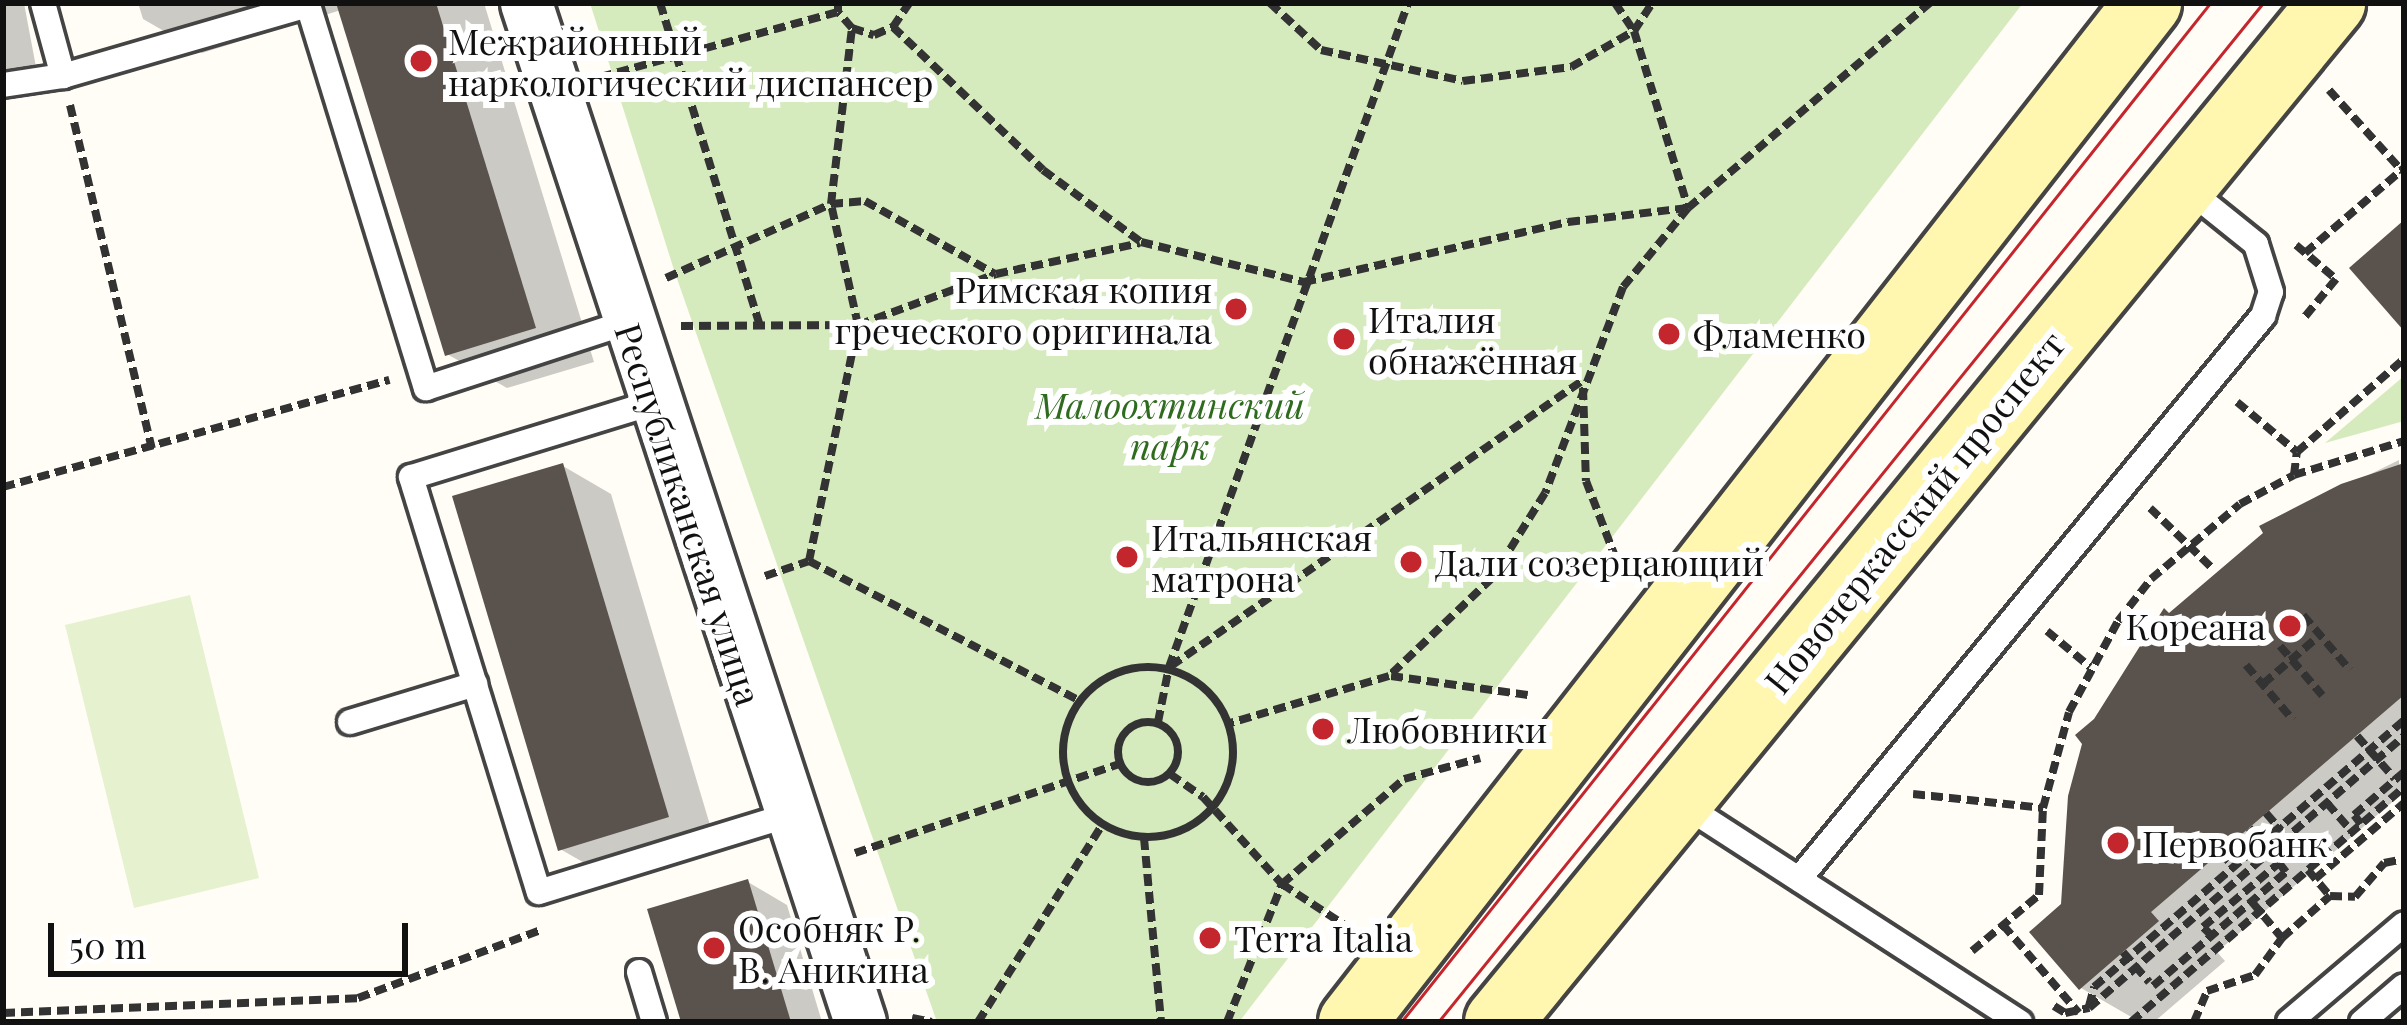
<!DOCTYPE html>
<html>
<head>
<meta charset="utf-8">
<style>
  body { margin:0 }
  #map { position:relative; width:2407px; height:1025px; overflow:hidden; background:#fffdf5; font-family:"Playfair Display",serif }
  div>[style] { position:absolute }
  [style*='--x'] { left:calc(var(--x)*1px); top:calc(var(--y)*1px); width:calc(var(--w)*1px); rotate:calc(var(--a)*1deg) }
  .green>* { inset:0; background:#d5ebbd }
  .pitch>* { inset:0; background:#e6f2cf }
  .shadow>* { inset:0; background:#0003 }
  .building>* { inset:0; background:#5a524d }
  .path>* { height:8px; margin-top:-4px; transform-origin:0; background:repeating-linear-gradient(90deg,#333 0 12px,transparent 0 18px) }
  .path>.ring { margin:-4px; padding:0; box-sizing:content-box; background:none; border:8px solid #333; border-radius:50% }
  .roads { filter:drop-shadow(3px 0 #444) drop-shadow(-3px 0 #444) drop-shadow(0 3px #444) drop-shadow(0 -3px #444) }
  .service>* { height:24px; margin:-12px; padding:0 12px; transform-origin:12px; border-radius:12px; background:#fff }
  .minor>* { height:51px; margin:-25.5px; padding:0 25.5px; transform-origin:25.5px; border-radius:25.5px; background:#fff }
  .secondary>* { height:66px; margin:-33px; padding:0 33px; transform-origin:33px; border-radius:33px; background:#fff6b0 }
  .tram>* { height:3px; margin:-1.5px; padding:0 1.5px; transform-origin:1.5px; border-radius:1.5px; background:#c4262e }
  .path-bridge>* { height:8px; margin-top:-4px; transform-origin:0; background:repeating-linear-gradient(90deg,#333 0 12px,transparent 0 18px) }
  .dots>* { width:33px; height:33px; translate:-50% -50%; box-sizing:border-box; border:6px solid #fff; border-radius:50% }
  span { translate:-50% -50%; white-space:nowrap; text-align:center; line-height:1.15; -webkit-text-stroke:12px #fff; paint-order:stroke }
  .poi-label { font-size:36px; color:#111 }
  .left { translate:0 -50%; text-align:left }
  .right { translate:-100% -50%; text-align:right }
  .park-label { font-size:36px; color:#2f6b1f; font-style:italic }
  .street-label { font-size:36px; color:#111 }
  .frame { position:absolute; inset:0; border:6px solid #111; pointer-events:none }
  .scale { position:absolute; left:48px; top:923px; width:360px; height:54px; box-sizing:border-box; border:6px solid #111; border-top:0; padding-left:15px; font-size:36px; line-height:42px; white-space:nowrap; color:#111; -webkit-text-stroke:9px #fff; paint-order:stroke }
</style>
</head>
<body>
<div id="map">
  <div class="green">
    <div style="clip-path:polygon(590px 3px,2023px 3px,1239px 1022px,937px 1022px,674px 270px)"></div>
    <div style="clip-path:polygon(2404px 376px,2404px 421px,2325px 443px)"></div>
  </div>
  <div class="pitch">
    <div style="clip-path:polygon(190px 595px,259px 878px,134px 908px,65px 625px)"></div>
  </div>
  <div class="shadow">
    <div style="clip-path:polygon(3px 3px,24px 3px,39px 83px,3px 89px)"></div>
    <div style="clip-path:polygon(138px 3px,484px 3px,594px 362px,507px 388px,447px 354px,341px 10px,202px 53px,143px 19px)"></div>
    <div style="clip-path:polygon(2399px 460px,2404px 792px,2217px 952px,2225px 961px,2154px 1022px,2140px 1022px,2081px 988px,2064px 906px,2097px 721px,2171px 615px,2267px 533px,2263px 527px)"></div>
    <div style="clip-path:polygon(563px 466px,611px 494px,716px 845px,609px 877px,560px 849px)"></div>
    <div style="clip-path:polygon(748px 882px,787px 905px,822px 1022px,684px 1022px)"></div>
  </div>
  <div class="building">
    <div style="clip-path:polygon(336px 3px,436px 3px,536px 328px,445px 356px)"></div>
    <div style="clip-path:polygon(2404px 220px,2404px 331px,2349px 268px)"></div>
    <div style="clip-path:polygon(563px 463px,669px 817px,558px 851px,452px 496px)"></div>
    <div style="clip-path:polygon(2404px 463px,2404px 695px,2151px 912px,2159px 921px,2079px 990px,2029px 932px,2061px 904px,2068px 796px,2082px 744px,2075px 735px,2094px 719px,2164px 608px,2169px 613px,2263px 533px,2259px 526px,2341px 484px)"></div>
    <div style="clip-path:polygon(748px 879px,791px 1022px,681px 1022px,647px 909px)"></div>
  </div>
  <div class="path">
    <div style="--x:660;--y:3;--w:338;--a:72.8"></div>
    <div style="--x:1270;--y:3;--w:69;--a:42.7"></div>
    <div style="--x:1321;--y:50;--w:145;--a:12.3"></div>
    <div style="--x:1463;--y:81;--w:109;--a:-7.4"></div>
    <div style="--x:1571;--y:67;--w:73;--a:-29.7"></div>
    <div style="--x:1634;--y:31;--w:33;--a:-57"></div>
    <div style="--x:1615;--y:3;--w:34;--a:56"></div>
    <div style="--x:1634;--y:31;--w:185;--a:73"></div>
    <div style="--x:1688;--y:208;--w:317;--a:-40.3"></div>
    <div style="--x:893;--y:27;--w:207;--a:43.6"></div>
    <div style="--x:1043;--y:170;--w:122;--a:36.3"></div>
    <div style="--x:1141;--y:242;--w:168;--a:13.8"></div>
    <div style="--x:1304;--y:282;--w:271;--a:-12.8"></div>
    <div style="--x:1568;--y:222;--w:121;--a:-6.7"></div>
    <div style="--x:1688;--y:208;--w:102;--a:129.4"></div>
    <div style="--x:1623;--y:287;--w:220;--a:110.7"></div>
    <div style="--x:1545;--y:493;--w:100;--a:121.9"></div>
    <div style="--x:1492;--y:578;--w:142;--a:136.4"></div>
    <div style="--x:1389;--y:676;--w:166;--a:163.5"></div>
    <div style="--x:852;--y:28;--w:23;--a:18"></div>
    <div style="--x:874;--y:35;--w:21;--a:-23"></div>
    <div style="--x:893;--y:27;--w:29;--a:-56"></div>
    <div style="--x:600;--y:77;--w:247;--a:-15.3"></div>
    <div style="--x:838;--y:12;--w:9;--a:-90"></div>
    <div style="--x:2329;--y:90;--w:110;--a:47.9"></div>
    <div style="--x:70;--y:105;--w:353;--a:76.6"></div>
    <div style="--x:2296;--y:245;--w:52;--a:40.4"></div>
    <div style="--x:2336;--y:279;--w:52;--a:129.5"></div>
    <div style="--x:2305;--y:253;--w:130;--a:-40.6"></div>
    <div style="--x:666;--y:278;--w:181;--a:-24.2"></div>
    <div style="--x:831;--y:204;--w:34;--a:-5"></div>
    <div style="--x:865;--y:201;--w:149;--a:29.3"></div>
    <div style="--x:681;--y:326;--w:177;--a:-0.3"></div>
    <div style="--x:858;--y:325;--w:147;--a:-20.3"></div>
    <div style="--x:996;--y:274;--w:147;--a:-12.1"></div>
    <div style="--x:1583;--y:388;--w:93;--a:88.2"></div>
    <div style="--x:1586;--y:481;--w:97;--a:69"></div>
    <div style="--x:2237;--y:402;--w:78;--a:39.8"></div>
    <div style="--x:2294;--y:475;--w:23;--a:-83"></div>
    <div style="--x:2297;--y:452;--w:142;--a:-41"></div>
    <div style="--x:3;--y:487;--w:401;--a:-15.5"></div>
    <div style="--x:2150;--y:508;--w:88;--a:44.1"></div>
    <div style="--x:809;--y:561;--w:303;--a:27.3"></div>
    <div style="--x:765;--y:576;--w:46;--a:-18.8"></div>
    <div style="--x:809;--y:561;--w:241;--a:-78.3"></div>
    <div style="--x:858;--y:325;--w:124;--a:-102.6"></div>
    <div style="--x:831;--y:204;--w:177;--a:-83.2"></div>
    <div style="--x:852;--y:28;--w:21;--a:-131"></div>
    <div style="--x:2297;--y:621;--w:8;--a:-45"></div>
    <div style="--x:2303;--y:615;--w:72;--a:49.5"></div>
    <div style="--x:2047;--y:631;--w:56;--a:39.9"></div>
    <div style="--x:2280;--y:646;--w:65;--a:49.4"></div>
    <div style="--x:2246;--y:665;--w:72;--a:49.5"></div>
    <div style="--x:1171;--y:666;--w:500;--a:-34.74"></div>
    <div class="ring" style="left:1063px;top:667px;width:162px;height:162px"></div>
    <div style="--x:1391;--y:676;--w:138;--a:7.9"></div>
    <div style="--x:1158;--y:722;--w:56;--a:-78.7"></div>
    <div style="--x:1169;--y:667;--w:706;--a:-70.2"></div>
    <div class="ring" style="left:1118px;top:722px;width:52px;height:52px"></div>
    <div style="--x:2357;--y:736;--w:57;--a:48.5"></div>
    <div style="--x:1170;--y:774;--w:40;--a:34.9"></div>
    <div style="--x:1203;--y:797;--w:118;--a:47.8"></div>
    <div style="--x:1282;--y:884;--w:80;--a:33.3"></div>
    <div style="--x:1913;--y:794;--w:131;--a:6.1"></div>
    <div style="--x:2327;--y:803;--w:38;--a:49"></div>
    <div style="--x:2266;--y:813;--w:23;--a:49"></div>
    <div style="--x:2361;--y:824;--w:11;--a:-128"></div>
    <div style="--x:2354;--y:815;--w:66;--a:-40.7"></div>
    <div style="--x:1144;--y:838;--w:185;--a:84.7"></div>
    <div style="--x:2221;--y:852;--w:19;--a:51"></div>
    <div style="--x:855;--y:853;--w:279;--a:-18.6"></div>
    <div style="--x:2308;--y:870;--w:34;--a:50"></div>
    <div style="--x:2315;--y:879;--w:117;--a:-40.5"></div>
    <div style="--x:2252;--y:902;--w:47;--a:50.2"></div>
    <div style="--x:2003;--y:925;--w:116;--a:49.2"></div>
    <div style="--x:2212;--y:936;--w:13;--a:-135"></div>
    <div style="--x:2203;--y:927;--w:99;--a:-40.1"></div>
    <div style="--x:1972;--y:951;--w:87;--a:-39.9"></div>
    <div style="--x:2039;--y:895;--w:87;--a:-87.4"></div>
    <div style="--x:2043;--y:808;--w:99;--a:-74.8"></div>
    <div style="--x:2069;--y:712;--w:103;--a:-61.7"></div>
    <div style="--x:2118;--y:621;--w:53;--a:-51.8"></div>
    <div style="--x:2151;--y:579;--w:116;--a:-40.1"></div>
    <div style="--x:2240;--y:504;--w:61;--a:-28.2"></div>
    <div style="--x:2294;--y:475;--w:115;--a:-17.2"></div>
    <div style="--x:2153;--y:986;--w:175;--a:-40.6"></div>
    <div style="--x:2286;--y:872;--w:16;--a:-128"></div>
    <div style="--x:2054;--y:1006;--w:13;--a:32"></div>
    <div style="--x:2065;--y:1013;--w:25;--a:-12"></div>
    <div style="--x:2089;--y:1008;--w:416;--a:-40.8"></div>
    <div style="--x:2089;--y:1006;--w:20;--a:-75"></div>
    <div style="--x:2094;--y:987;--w:409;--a:-40.7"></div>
    <div style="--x:3;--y:1013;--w:355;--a:-2.4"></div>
    <div style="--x:358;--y:998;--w:195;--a:-20.4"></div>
    <div style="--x:912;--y:1018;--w:20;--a:11"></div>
    <div style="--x:978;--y:1022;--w:233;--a:-57.8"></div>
    <div style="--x:1227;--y:1022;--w:149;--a:-68.3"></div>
    <div style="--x:1282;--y:884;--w:161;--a:-40.7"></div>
    <div style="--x:1404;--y:779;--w:79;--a:-15.4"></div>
    <div style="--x:2131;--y:1022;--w:360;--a:-40.7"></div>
    <div style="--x:2194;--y:1022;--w:34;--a:-67"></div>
    <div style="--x:2207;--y:991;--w:51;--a:-18.4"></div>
    <div style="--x:2255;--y:975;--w:46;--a:-53.9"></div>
    <div style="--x:2282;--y:938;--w:64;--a:-41.2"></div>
    <div style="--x:2330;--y:896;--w:25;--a:2"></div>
    <div style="--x:2355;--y:897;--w:45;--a:-49.5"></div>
    <div style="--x:2384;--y:863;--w:20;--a:-11"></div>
  </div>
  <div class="roads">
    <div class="service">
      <div style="--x:43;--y:3;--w:76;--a:74.7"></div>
      <div style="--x:3;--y:85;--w:61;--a:-8.5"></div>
      <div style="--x:63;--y:76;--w:255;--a:-16.2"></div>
      <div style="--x:308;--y:5;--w:401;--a:72.9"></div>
      <div style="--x:426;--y:388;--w:209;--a:-18.1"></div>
      <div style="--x:652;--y:403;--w:252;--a:162.9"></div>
      <div style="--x:411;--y:477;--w:434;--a:72.9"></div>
      <div style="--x:539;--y:892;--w:263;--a:-17.1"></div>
      <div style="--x:350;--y:722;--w:131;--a:-16.9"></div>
      <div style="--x:1681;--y:803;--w:404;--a:32.9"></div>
      <div style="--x:1799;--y:879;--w:730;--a:-50.51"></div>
      <div style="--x:2263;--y:316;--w:25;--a:-72"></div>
      <div style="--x:2271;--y:292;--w:50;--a:-107.4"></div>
      <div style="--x:2256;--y:244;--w:91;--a:-141.2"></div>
      <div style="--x:639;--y:972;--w:52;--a:73.3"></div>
      <div style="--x:2289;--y:1022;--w:151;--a:-40.4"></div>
      <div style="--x:2362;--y:1022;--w:55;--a:-40.6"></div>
    </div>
    <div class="minor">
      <div style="--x:526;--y:3;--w:1072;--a:71.85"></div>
    </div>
    <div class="secondary">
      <div style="--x:1352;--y:1022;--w:1293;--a:-52"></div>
      <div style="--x:1498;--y:1022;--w:1317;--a:-50.7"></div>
    </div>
  </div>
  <div class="tram">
    <div style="--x:1401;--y:1022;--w:1301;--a:-51.55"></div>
    <div style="--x:1438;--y:1022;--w:1311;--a:-51.01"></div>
  </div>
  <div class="path-bridge">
    <div style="--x:2263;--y:684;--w:75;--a:-40.7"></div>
    <div style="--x:2249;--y:828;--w:41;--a:48.9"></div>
    <div style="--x:2123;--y:952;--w:40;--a:49"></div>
  </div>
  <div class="dots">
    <div style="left:421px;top:61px;background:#c4262e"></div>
    <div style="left:1236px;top:309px;background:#c4262e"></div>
    <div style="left:1669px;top:334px;background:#c4262e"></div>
    <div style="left:1344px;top:339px;background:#c4262e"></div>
    <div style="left:1127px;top:557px;background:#c4262e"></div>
    <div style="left:1411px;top:562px;background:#c4262e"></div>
    <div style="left:2290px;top:626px;background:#c4262e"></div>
    <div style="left:1323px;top:729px;background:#c4262e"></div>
    <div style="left:2118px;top:843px;background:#c4262e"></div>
    <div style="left:1210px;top:938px;background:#c4262e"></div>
    <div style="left:714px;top:948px;background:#c4262e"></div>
  </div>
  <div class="poi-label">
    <span class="left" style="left:448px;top:61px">Межрайонный<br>наркологический диспансер</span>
    <span class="right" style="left:1212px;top:309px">Римская копия<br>греческого оригинала</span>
    <span class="left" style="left:1368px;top:339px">Италия<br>обнажённая</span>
    <span class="left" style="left:1693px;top:334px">Фламенко</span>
    <span class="left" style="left:1151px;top:557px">Итальянская<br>матрона</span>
    <span class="left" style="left:1435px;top:562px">Дали созерцающий</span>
    <span class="right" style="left:2266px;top:626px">Кореана</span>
    <span class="left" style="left:1347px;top:729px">Любовники</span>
    <span class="left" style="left:2142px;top:843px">Первобанк</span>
    <span class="left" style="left:738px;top:948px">Особняк Р.<br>В. Аникина</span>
    <span class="left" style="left:1234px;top:938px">Terra Italia</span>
  </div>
  <div class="park-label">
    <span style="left:1170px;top:425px">Малоохтинский<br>парк</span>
  </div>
  <div class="street-label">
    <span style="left:1914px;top:512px;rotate:-51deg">Новочеркасский проспект</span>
    <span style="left:689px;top:514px;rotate:72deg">Республиканская улица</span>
  </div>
  <div class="frame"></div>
  <div class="scale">50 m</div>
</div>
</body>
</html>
